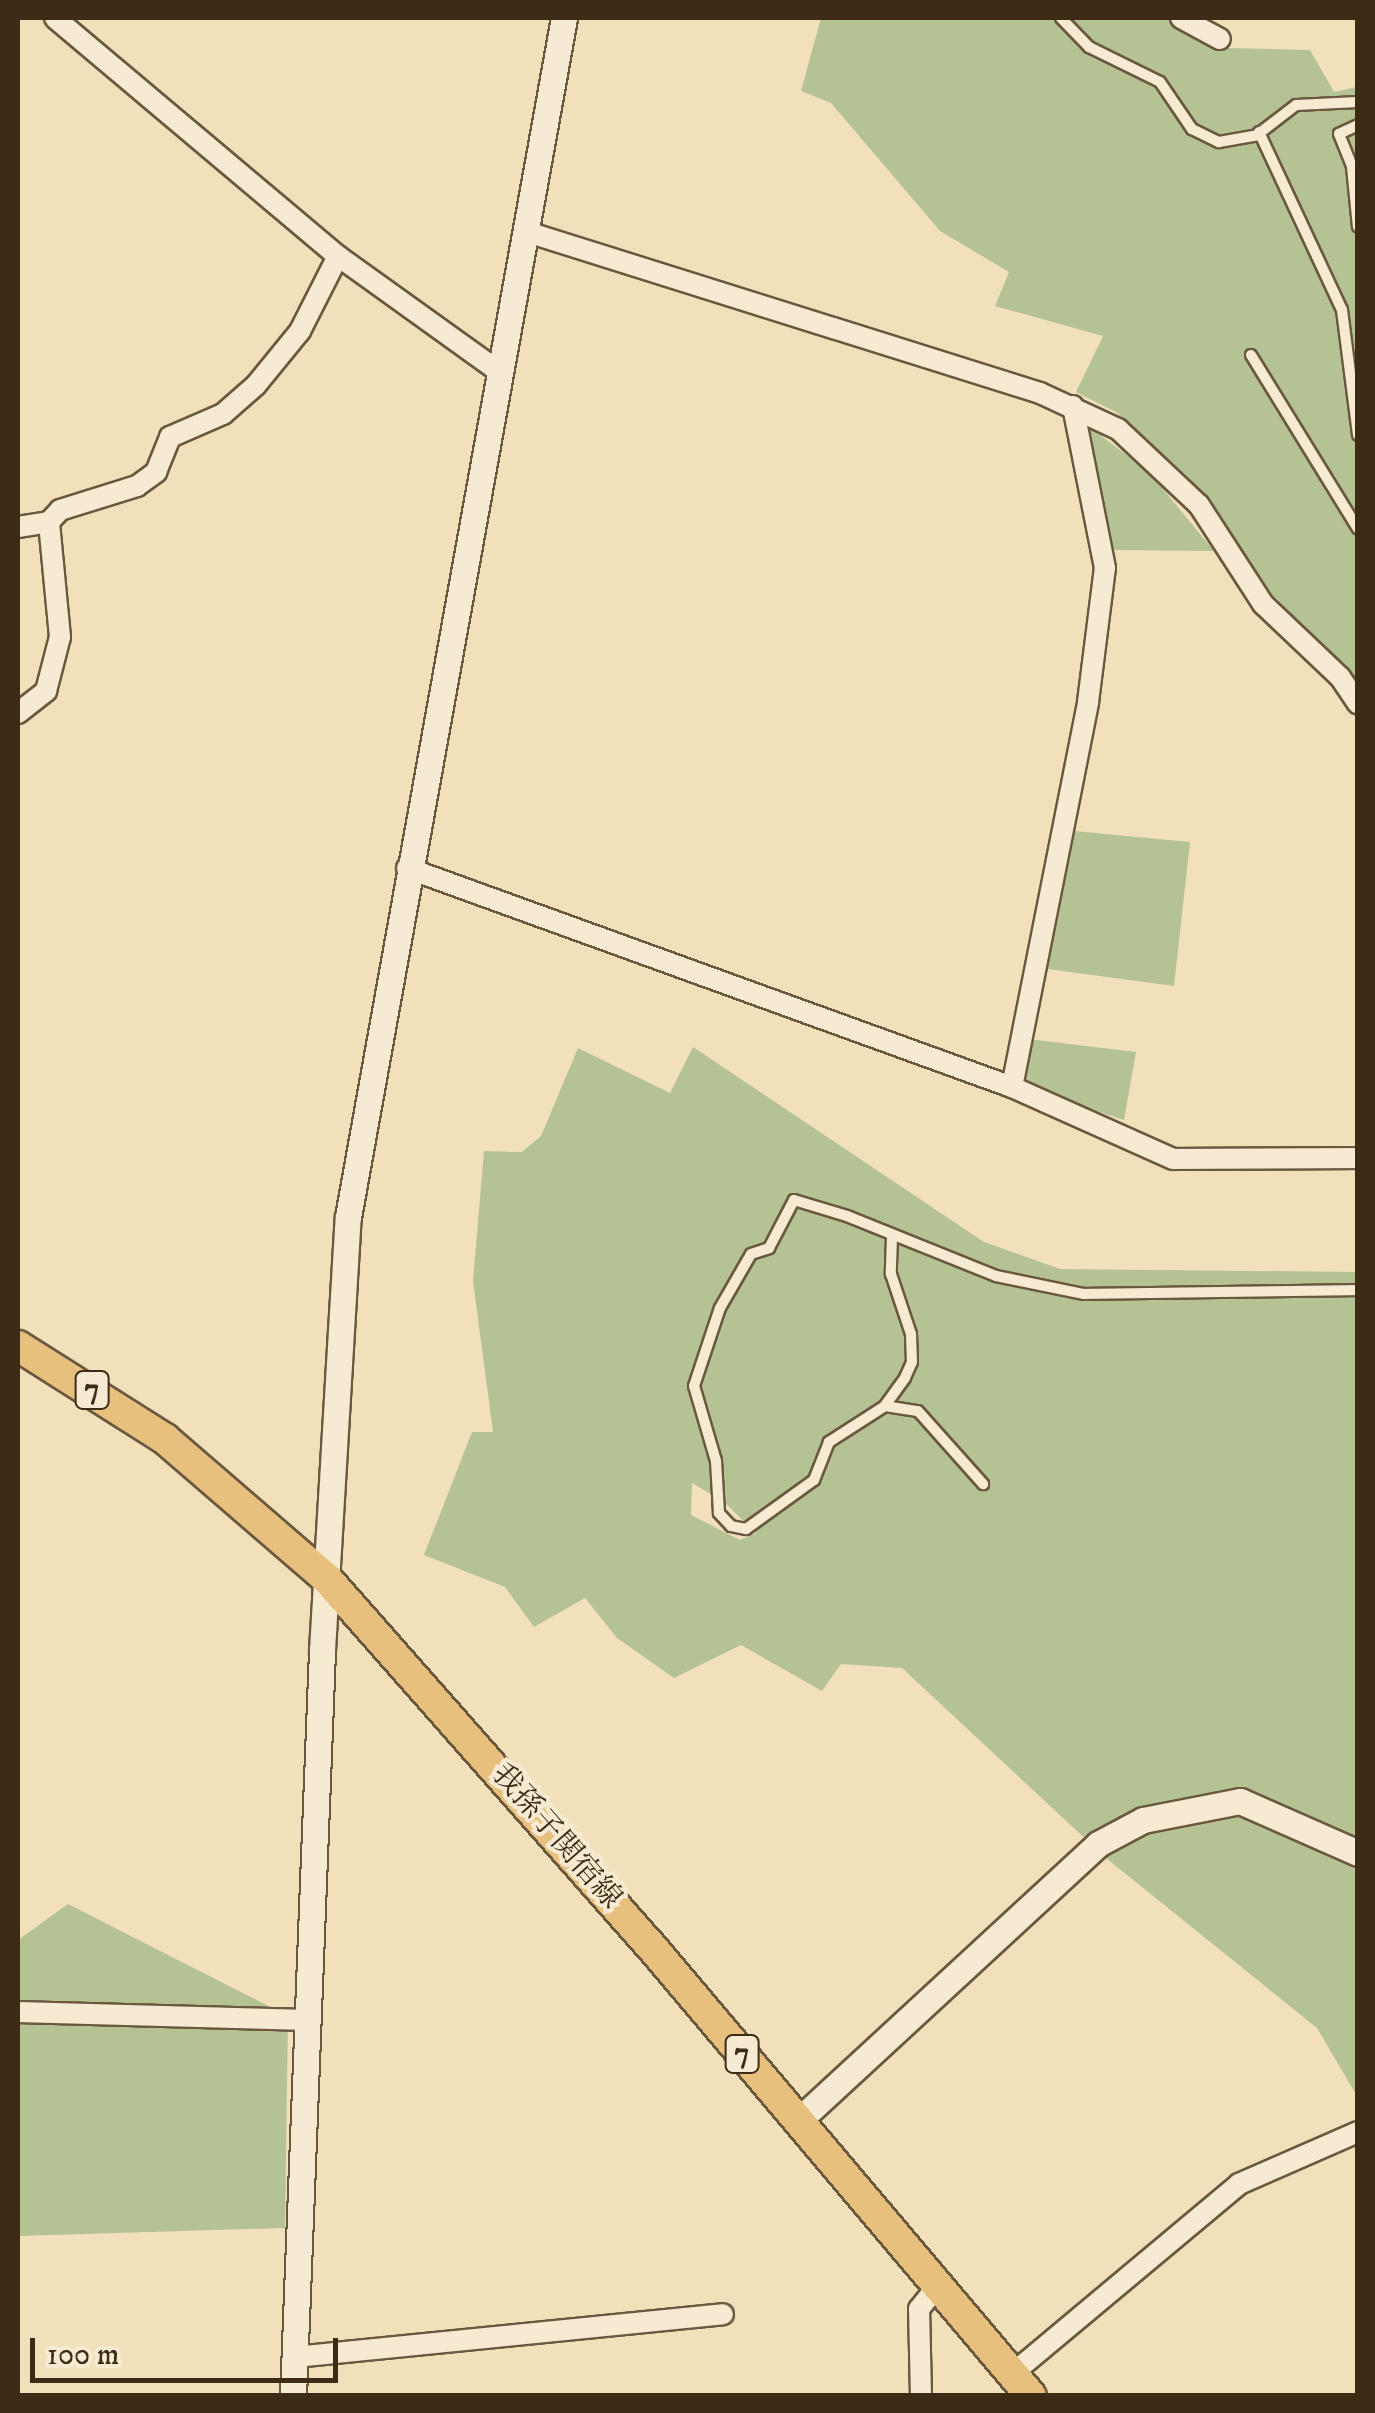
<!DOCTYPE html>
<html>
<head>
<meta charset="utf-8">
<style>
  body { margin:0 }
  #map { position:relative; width:1375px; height:2413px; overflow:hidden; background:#f1e0ba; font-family:"IM FELL DW Pica","Noto Serif JP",serif }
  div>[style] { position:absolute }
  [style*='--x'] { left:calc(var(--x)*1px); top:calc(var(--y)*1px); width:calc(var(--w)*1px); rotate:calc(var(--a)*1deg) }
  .green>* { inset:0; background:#b5c394 }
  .roads { filter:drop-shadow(2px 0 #6a583f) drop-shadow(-2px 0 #6a583f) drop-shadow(0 2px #6a583f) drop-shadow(0 -2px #6a583f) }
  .service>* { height:10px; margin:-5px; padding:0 5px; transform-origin:5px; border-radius:5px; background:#f6ebd2 }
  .minor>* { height:20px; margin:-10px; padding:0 10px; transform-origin:10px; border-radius:10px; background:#f6ebd2 }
  .tertiary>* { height:25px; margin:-12.5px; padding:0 12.5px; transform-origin:12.5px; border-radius:12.5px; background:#f6ebd2 }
  .primary>* { height:30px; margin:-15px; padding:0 15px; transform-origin:15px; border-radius:15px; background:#e8c07d }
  span { translate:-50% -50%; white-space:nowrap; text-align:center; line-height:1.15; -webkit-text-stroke:8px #f6ebd2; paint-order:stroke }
  .shield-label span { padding:2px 8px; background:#f6ebd2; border:2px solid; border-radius:8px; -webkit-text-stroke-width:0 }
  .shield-label { font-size:28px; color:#3d2b16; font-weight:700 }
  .street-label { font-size:30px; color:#3d2b16 }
  .frame { position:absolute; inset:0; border:20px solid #3d2b16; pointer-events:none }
  .scale { position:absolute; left:30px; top:2338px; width:308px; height:45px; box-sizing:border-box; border:5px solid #3d2b16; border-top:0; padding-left:12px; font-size:30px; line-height:35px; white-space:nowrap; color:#3d2b16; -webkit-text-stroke:8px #f6ebd2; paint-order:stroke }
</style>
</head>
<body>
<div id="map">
  <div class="green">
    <div style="clip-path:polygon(821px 18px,1169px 18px,1226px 48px,1310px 50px,1334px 92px,1357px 87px,1357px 681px,1267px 589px,1186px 475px,1116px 412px,1076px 392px,1103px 336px,995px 306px,1009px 272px,940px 231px,831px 103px,801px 91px)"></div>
    <div style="clip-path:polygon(1079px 419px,1149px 472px,1214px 551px,1109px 550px)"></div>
    <div style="clip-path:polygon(1064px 830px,1190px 842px,1174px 986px,1040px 968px)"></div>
    <div style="clip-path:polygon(1028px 1039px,1136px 1052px,1124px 1120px,1027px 1088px,1020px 1082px)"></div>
    <div style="clip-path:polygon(evenodd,693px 1047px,984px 1242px,1060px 1269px,1357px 1272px,1357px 2096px,1317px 2028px,1106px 1858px,902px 1668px,841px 1664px,822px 1691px,741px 1645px,674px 1678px,617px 1638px,585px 1598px,534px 1627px,505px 1587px,424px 1555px,472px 1432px,493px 1432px,473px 1281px,484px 1151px,522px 1152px,541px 1136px,578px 1048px,670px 1093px,693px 1047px,692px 1483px,724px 1502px,756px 1533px,740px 1540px,691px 1515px,692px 1483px)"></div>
    <div style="clip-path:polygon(68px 1904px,288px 2016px,285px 2228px,18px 2236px,18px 1940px)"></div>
  </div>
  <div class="roads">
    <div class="service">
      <div style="--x:1061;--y:18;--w:40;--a:46"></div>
      <div style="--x:1089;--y:47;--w:79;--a:26.2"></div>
      <div style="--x:1160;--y:82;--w:57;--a:55.8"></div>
      <div style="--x:1192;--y:129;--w:30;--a:26"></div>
      <div style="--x:1219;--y:142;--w:39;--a:-10"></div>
      <div style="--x:1257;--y:135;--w:49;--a:-37.6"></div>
      <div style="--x:1296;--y:105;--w:62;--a:-2.8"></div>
      <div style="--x:1358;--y:125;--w:21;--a:155"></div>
      <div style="--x:1339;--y:134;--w:35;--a:68"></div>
      <div style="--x:1352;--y:167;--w:60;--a:84.3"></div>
      <div style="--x:1259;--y:132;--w:196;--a:65"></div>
      <div style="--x:1342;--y:310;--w:126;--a:82.7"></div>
      <div style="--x:1251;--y:355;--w:204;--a:58.4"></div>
      <div style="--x:892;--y:1237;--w:37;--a:92"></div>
      <div style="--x:891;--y:1274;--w:63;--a:71.6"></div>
      <div style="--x:911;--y:1334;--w:28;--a:88"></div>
      <div style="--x:912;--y:1362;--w:17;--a:114"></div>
      <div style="--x:905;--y:1378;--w:34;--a:126"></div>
      <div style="--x:885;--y:1406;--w:67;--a:147.3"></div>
      <div style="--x:829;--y:1442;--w:41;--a:111.5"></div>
      <div style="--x:814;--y:1480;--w:84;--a:144.2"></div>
      <div style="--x:746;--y:1529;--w:15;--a:-169"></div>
      <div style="--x:731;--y:1526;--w:18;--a:-133"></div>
      <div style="--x:719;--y:1513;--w:52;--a:-93.3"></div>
      <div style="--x:716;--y:1461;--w:78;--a:-106.3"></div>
      <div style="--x:694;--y:1386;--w:82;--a:-71.6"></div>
      <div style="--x:720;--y:1308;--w:62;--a:-60.1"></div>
      <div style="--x:751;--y:1254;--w:19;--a:-18"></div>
      <div style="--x:769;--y:1248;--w:54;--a:-62.5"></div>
      <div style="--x:794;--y:1200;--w:55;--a:16.8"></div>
      <div style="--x:847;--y:1216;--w:161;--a:21.9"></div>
      <div style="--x:996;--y:1276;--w:90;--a:11.6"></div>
      <div style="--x:1084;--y:1294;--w:274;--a:-0.8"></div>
      <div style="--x:885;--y:1406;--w:33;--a:9"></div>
      <div style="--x:918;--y:1411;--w:98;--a:48.3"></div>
    </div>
    <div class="minor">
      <div style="--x:55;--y:18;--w:370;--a:40.1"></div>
      <div style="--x:338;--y:256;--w:197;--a:35.7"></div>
      <div style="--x:1181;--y:18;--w:44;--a:28.3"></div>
      <div style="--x:524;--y:231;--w:541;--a:17.43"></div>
      <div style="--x:1040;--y:393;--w:86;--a:24.8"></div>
      <div style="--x:1118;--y:429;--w:111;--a:43.2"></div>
      <div style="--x:1199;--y:505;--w:118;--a:57.1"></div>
      <div style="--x:1263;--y:604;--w:106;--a:43.5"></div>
      <div style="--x:1340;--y:677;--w:32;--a:56"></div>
      <div style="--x:18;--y:527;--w:31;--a:-9"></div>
      <div style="--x:49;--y:522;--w:16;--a:-47"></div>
      <div style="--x:60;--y:510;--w:81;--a:-17.3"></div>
      <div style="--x:137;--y:486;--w:24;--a:-36"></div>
      <div style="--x:156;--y:472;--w:38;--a:-68"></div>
      <div style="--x:170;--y:437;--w:58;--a:-23.5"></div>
      <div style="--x:223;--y:414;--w:44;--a:-41.3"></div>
      <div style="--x:256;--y:385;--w:70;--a:-50.8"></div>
      <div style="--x:300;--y:331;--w:84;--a:-63.1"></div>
      <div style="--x:18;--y:713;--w:36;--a:-38"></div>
      <div style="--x:46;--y:691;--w:56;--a:-75.5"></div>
      <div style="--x:60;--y:637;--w:116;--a:-95.5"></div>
      <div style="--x:407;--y:868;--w:643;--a:19.9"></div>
      <div style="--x:1012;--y:1087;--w:176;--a:24.1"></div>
      <div style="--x:1173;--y:1159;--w:185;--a:-0.3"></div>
      <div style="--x:1012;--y:1087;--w:392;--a:-78.8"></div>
      <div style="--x:1088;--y:702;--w:135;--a:-82.8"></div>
      <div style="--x:1105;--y:568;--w:165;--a:-101.2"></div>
      <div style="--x:18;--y:2012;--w:289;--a:1.6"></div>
      <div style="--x:295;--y:2357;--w:430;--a:-5.7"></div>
      <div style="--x:1012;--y:2374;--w:296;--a:-39.9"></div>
      <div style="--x:1239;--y:2184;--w:130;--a:-23.6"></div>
      <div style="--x:921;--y:2396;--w:87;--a:-91.3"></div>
      <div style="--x:919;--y:2309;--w:27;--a:-51"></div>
    </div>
    <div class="tertiary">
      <div style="--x:798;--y:2121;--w:408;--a:-42.7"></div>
      <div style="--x:1098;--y:1844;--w:51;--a:-28.1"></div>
      <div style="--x:1143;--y:1820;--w:99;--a:-11.1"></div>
      <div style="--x:1240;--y:1801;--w:129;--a:23.8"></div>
      <div style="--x:293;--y:2396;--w:747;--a:-87.77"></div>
      <div style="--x:322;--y:1650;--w:434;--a:-86.6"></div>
      <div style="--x:348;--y:1217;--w:1218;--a:-79.79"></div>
    </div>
    <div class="primary">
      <div style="--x:18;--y:1346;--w:174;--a:32.3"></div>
      <div style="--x:165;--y:1439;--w:214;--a:40.8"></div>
      <div style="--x:327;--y:1579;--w:488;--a:48.6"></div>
      <div style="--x:650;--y:1945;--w:590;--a:49.81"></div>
    </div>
  </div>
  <div class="shield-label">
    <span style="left:92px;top:1390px">7</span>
    <span style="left:742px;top:2054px">7</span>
  </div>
  <div class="street-label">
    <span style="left:556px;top:1837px;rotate:49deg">我孫子関宿線</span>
  </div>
  <div class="frame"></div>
  <div class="scale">100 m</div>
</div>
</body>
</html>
